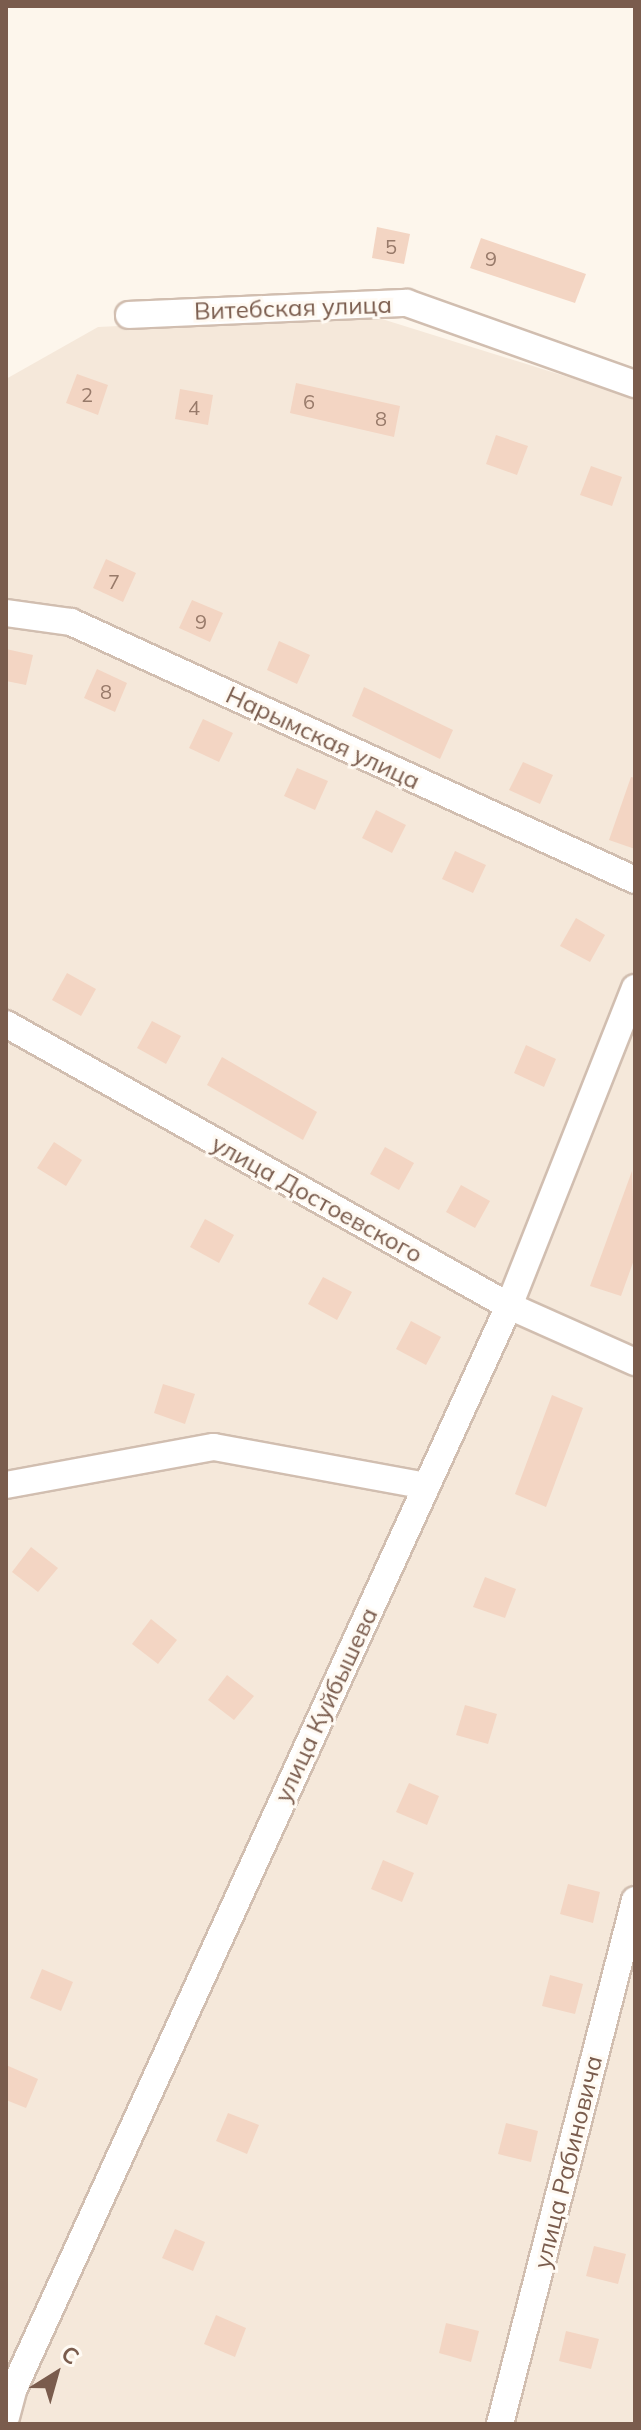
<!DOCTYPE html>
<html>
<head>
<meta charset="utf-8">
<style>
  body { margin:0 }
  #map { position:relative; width:641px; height:2430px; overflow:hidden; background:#fdf6ec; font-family:Mulish,sans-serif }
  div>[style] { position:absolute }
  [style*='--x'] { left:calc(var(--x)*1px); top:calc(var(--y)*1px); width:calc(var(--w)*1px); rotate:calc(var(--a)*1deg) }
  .residential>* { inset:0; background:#f5e8da }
  .building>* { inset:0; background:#f3d5c3 }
  .roads { filter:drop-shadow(2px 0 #d1beb0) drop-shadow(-2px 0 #d1beb0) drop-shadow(0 2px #d1beb0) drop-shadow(0 -2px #d1beb0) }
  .minor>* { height:26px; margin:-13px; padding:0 13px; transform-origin:13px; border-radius:13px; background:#fff }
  span { translate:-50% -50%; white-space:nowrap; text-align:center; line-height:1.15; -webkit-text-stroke:6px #fffaf3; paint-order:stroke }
  .number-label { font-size:20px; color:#987a6a }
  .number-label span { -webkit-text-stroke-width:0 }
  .street-label { font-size:24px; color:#7a5c4d }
  .frame { position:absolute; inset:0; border:8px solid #7a5c4d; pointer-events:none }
  .north { position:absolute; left:16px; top:2334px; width:80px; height:80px; -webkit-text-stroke:6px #fffaf3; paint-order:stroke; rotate:37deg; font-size:22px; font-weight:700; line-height:32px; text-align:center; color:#7a5c4d }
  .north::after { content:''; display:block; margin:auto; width:28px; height:36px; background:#7a5c4d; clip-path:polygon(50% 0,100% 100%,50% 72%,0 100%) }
</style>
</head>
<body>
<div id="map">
  <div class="residential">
    <div style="clip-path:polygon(366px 314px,635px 398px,635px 2424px,6px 2424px,6px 379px,98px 327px)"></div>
  </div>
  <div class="building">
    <div style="clip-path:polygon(377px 227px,410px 234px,404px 264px,372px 258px)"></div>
    <div style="clip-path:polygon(481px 238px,586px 274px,575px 303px,470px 268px)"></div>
    <div style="clip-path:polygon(77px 374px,108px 385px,98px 415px,66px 403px)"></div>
    <div style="clip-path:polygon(296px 383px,400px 406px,394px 437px,290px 413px)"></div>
    <div style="clip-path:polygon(180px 389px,213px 395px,208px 425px,175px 419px)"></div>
    <div style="clip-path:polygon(496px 435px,528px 446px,517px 475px,486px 464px)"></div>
    <div style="clip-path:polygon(591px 466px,622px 477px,612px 506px,580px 495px)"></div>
    <div style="clip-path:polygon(106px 559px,136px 573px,123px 602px,93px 588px)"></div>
    <div style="clip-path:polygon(192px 600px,223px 613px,210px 642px,179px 628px)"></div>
    <div style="clip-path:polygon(279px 641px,310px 655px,297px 684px,267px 670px)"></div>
    <div style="clip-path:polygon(6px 649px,33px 655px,26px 685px,6px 681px)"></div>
    <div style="clip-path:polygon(97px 669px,127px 683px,115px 712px,84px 698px)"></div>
    <div style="clip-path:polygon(364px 687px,453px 730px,440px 759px,352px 716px)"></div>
    <div style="clip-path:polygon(203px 719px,233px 733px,219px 762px,189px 748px)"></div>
    <div style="clip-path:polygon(523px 762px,553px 775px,540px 804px,509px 790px)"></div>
    <div style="clip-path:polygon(297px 768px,328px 781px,315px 810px,284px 796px)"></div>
    <div style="clip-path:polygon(631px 777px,635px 778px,635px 849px,609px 840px)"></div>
    <div style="clip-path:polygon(376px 810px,406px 825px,392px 853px,362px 838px)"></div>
    <div style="clip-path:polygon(455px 851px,486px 865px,473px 893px,442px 879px)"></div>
    <div style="clip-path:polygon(576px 918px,605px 935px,590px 962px,560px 946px)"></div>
    <div style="clip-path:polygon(67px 973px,96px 989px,81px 1016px,52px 1000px)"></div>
    <div style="clip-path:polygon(152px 1021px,181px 1036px,166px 1064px,137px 1048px)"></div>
    <div style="clip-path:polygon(526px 1045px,556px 1059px,544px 1087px,514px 1073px)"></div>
    <div style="clip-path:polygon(222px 1057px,317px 1112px,303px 1140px,207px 1085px)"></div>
    <div style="clip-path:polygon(54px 1142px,82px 1160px,66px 1186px,37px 1168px)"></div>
    <div style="clip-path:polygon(385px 1147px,414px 1163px,399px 1190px,370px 1174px)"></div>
    <div style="clip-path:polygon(632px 1171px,635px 1257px,621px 1296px,590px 1286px)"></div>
    <div style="clip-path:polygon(461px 1185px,490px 1201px,475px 1228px,446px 1212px)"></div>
    <div style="clip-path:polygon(205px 1219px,234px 1235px,219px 1263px,190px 1247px)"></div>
    <div style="clip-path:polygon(323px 1277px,352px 1292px,337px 1320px,308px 1304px)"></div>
    <div style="clip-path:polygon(411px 1321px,441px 1337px,426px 1365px,396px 1349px)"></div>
    <div style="clip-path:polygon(163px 1384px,195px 1394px,185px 1424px,154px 1413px)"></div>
    <div style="clip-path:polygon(552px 1395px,583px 1408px,546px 1507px,515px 1494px)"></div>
    <div style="clip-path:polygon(31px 1547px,58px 1568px,38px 1592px,12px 1572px)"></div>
    <div style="clip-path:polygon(485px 1577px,516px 1589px,505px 1618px,473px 1607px)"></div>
    <div style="clip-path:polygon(151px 1619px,177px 1640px,158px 1664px,132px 1644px)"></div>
    <div style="clip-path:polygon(227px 1675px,254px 1696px,234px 1720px,208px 1700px)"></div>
    <div style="clip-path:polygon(465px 1705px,497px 1714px,488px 1744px,456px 1735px)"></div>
    <div style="clip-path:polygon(409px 1783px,439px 1796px,427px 1825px,396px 1812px)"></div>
    <div style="clip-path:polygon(383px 1860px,414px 1873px,402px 1902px,371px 1889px)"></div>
    <div style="clip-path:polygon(568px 1884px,600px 1892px,593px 1923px,560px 1914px)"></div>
    <div style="clip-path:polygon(42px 1969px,73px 1982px,61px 2011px,30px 1998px)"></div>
    <div style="clip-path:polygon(550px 1975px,583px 1984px,575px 2014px,542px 2006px)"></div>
    <div style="clip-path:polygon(6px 2065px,38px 2079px,26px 2108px,6px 2100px)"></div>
    <div style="clip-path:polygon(228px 2113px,259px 2125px,247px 2154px,216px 2141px)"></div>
    <div style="clip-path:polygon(506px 2123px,538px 2131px,531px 2162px,498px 2154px)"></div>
    <div style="clip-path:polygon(175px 2229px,205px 2242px,193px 2271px,162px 2258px)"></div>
    <div style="clip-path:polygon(594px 2246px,626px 2254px,618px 2284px,586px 2276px)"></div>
    <div style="clip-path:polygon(216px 2315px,246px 2328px,235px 2357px,204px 2344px)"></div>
    <div style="clip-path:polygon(446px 2323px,479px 2331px,471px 2362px,439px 2353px)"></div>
    <div style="clip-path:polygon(566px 2331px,599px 2339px,591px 2369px,559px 2361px)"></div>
  </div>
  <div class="roads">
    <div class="minor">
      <div style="--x:129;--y:315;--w:278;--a:-2.5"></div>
      <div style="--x:407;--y:303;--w:242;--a:19.6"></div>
      <div style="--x:6;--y:613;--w:66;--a:7.9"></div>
      <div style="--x:71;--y:622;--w:620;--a:24.58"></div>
      <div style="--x:6;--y:1024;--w:577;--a:29.28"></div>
      <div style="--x:509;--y:1306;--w:138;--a:24"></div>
      <div style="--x:6;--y:1485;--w:211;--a:-10.4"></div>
      <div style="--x:214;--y:1447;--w:216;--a:10.4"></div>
      <div style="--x:6;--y:2417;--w:30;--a:-75"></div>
      <div style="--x:14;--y:2388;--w:1190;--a:-65.42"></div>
      <div style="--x:509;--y:1306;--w:342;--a:-68.4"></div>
      <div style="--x:500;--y:2424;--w:541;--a:-75.55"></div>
    </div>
  </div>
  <div class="number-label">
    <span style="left:391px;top:246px">5</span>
    <span style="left:491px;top:258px">9</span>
    <span style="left:87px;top:394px">2</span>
    <span style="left:309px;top:401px">6</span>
    <span style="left:194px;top:407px">4</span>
    <span style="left:381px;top:418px">8</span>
    <span style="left:114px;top:581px">7</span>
    <span style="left:201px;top:621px">9</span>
    <span style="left:106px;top:691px">8</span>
  </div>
  <div class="street-label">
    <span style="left:293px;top:308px;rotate:-2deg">Витебская улица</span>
    <span style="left:323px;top:738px;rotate:25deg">Нарымская улица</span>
    <span style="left:317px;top:1199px;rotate:29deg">улица Достоевского</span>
    <span style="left:326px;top:1705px;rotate:-65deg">улица Куйбышева</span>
    <span style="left:568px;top:2162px;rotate:-76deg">улица Рабиновича</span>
  </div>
  <div class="frame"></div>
  <div class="north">С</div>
</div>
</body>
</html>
